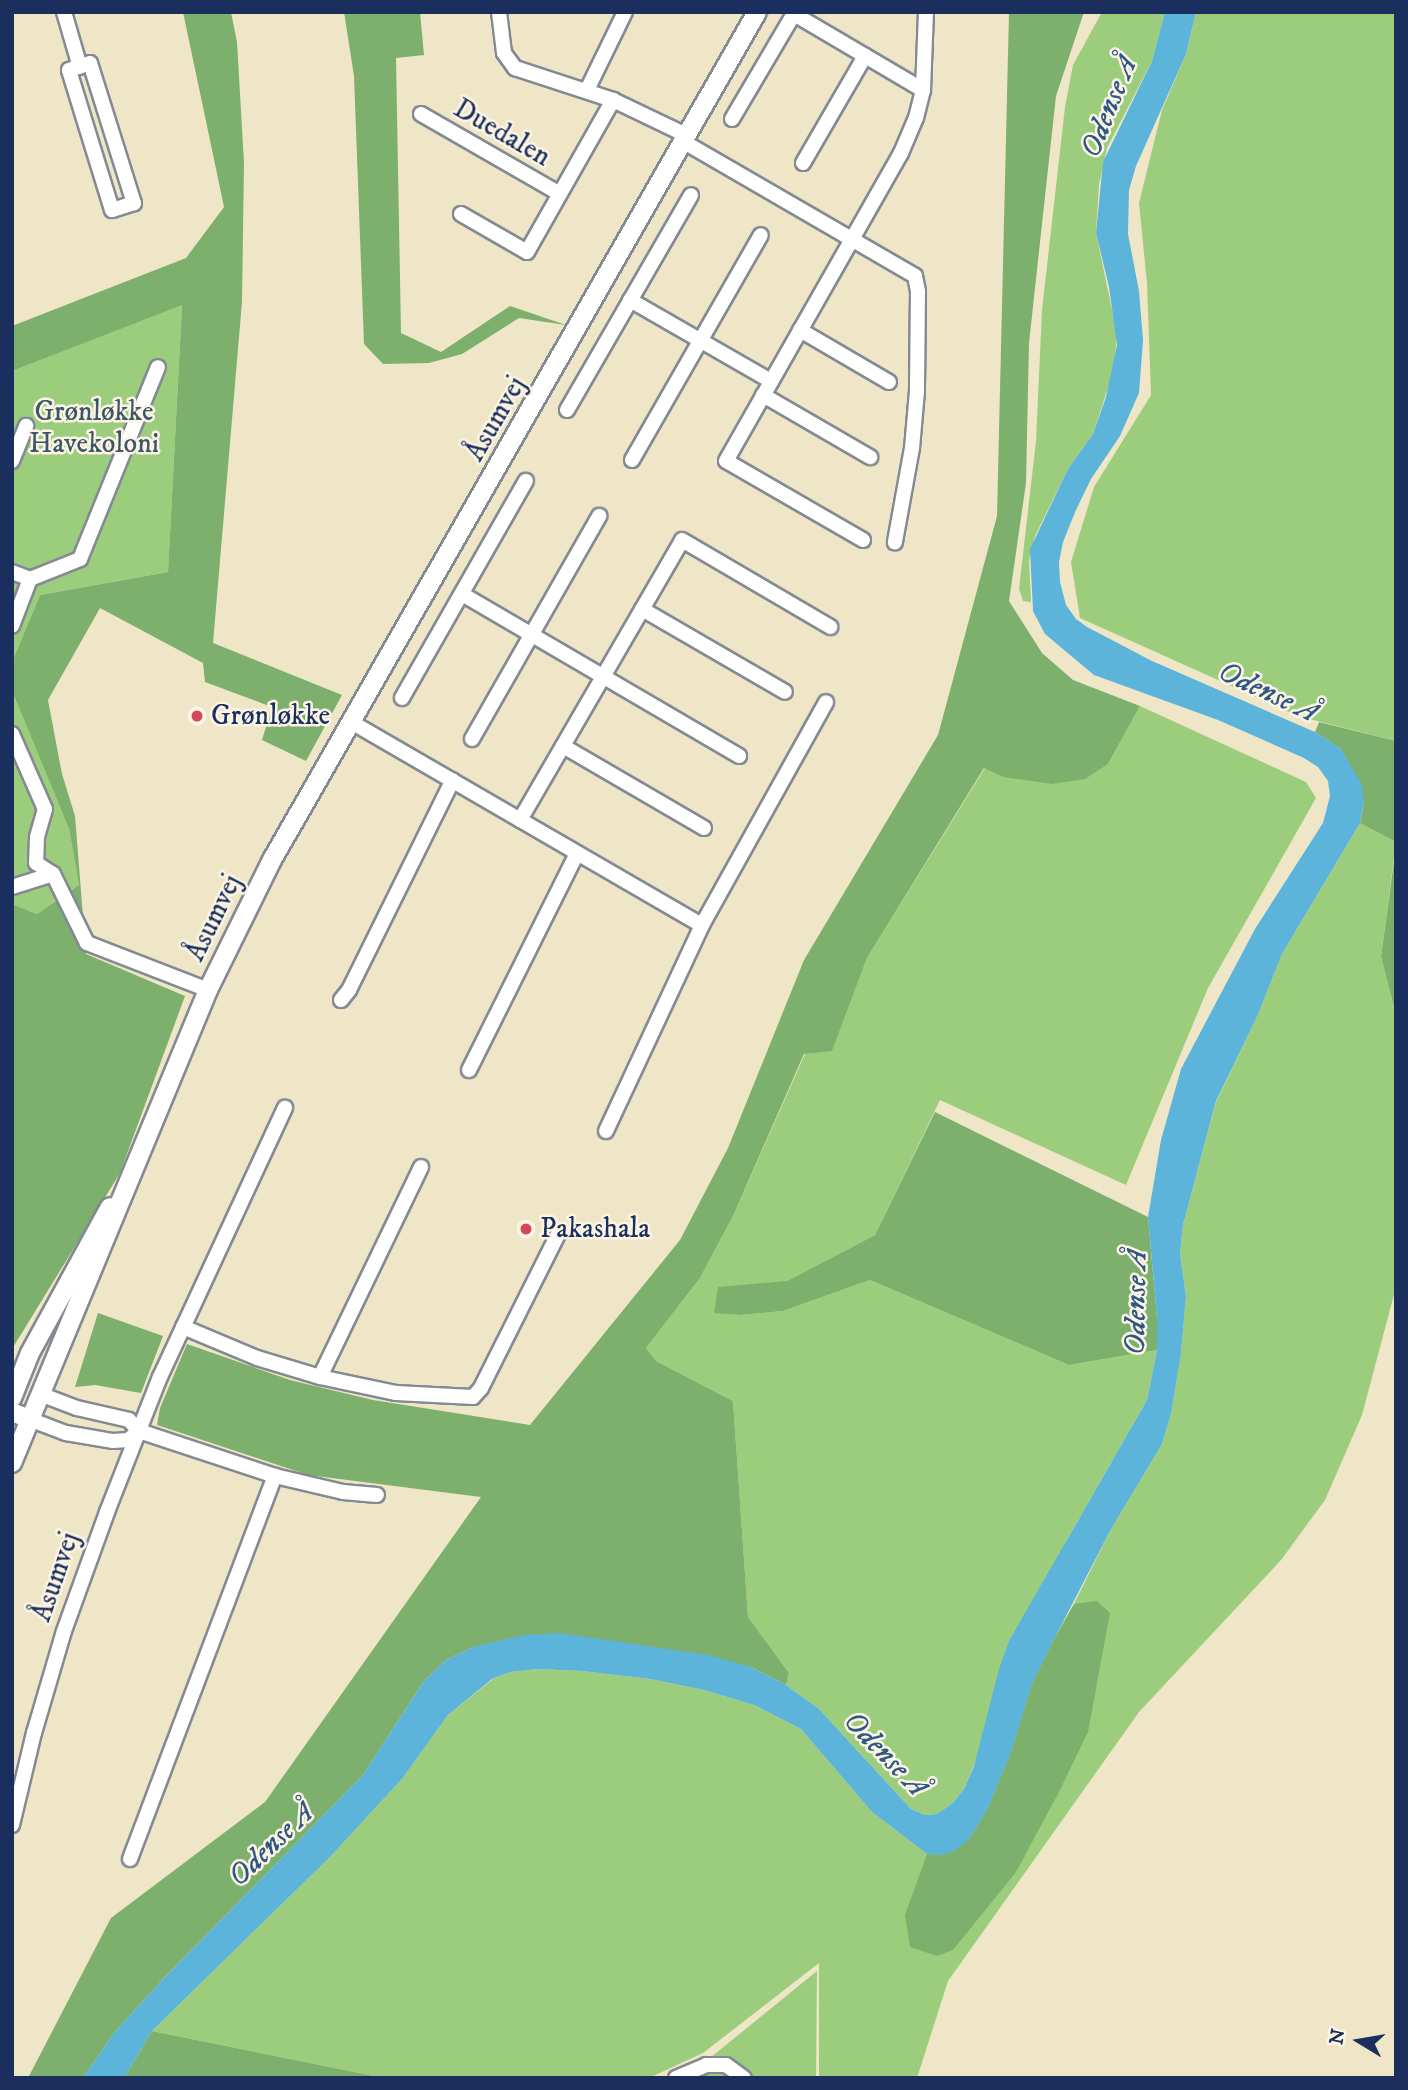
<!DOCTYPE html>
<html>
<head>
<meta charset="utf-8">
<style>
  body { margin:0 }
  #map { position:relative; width:1408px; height:2090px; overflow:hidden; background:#eee6c7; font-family:"IM FELL DW Pica",serif }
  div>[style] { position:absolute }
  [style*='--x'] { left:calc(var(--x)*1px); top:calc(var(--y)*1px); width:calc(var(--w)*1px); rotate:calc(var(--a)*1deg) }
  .green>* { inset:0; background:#9ccd7d }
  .forest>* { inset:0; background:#7db06c }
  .water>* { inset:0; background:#5db4da }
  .roads { filter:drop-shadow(2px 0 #848a92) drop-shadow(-2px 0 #848a92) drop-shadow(0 2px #848a92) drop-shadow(0 -2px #848a92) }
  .minor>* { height:14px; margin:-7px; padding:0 7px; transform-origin:7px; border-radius:7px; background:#fff }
  .tertiary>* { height:18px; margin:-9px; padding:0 9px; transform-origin:9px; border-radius:9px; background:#fff }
  .dots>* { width:19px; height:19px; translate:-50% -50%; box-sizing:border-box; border:4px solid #fcf5e5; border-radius:50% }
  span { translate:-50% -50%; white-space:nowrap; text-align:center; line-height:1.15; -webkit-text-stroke:5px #fcf5e5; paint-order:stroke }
  .street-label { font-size:28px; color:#1b2f5e }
  .park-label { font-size:28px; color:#3b5666 }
  .poi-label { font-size:28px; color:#1b2f5e }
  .left { translate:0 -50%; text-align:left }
  .water-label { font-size:30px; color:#2f5783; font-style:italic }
  .frame { position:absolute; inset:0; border:14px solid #1b2f5e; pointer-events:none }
  .north { position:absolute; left:1324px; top:2006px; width:70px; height:70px; -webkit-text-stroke:5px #fcf5e5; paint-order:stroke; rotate:281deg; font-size:19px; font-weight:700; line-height:28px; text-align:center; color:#1b2f5e }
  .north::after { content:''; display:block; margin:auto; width:24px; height:32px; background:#1b2f5e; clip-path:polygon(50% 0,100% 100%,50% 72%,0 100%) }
</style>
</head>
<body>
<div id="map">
  <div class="green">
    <div style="clip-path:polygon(1102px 12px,1165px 12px,1152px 61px,1107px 148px,1099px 185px,1096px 233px,1117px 334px,1114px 369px,1093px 434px,1068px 469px,1035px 536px,1029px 561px,1031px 602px,1023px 601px,1019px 589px,1036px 441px,1042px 310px,1065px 107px,1073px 65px)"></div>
    <div style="clip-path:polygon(1196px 12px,1396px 12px,1396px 741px,1298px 716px,1080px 618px,1071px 562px,1094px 487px,1151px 395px,1147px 283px,1139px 203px,1162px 110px,1186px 54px)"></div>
    <div style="clip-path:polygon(182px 304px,168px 572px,40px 595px,12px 662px,12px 371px)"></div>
    <div style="clip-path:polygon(12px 691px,69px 829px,79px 885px,37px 914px,12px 904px)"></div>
    <div style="clip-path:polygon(1140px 706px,1306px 782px,1316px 798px,1208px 988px,1126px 1185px,940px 1100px,875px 1235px,787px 1281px,714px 1312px,741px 1315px,783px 1311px,870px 1280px,1069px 1365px,1157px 1350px,1147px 1400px,1065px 1543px,964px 1789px,953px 1803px,937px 1814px,925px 1815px,911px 1809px,819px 1709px,786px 1685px,789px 1673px,748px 1617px,733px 1401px,656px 1361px,646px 1348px,700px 1278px,733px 1216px,805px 1054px,832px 1050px,867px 958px,985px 768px,1003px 777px,1108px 764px)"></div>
    <div style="clip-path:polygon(1360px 823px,1396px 842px,1381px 957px,1396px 1017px,1396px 1287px,1362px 1415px,1325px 1500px,1281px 1560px,1139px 1712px,948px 1981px,917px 2078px,819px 2078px,819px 1963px,703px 2053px,649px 2078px,384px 2078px,152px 2031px,330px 1857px,402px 1779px,448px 1715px,493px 1679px,511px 1672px,537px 1669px,582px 1671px,650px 1679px,704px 1690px,754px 1705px,801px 1729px,872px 1812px,927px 1854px,1074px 1604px,1110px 1531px,1162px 1444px,1171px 1414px,1181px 1354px,1186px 1296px,1180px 1254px,1183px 1225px,1216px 1102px,1257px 1017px,1282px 954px)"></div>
    <div style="clip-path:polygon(817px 1971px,816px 2078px,669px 2078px,705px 2062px)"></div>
  </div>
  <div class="forest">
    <div style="clip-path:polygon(183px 12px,231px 12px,237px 42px,244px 163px,242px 302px,213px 643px,342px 695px,306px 761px,262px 740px,272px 707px,205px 682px,203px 663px,100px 608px,48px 700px,62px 774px,75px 816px,86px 954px,185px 996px,120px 1173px,12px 1349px,12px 904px,37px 914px,79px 885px,69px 829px,12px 691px,12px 662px,40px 595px,168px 572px,182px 305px,12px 371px,12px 326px,186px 258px,224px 207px)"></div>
    <div style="clip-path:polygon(344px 12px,420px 12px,424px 55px,396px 58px,401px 333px,441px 352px,510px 306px,566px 325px,519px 318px,462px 354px,429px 363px,383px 364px,364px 344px,354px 76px)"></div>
    <div style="clip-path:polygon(1009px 12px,1084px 12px,1056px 96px,1029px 343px,1026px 483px,1009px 601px,1042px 653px,1073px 680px,1140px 706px,1108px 764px,1085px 779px,1052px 784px,1003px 777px,984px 768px,867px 958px,832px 1051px,804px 1054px,733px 1216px,700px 1278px,646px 1348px,656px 1361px,733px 1401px,748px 1617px,789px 1673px,786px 1685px,751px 1667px,473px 1647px,446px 1660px,424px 1681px,363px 1775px,163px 1979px,114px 2033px,83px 2078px,28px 2078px,111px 1918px,265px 1802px,481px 1497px,308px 1475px,157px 1425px,160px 1408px,187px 1344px,290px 1380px,373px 1400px,530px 1425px,680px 1240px,728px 1148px,804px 960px,938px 735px,997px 516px)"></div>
    <div style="clip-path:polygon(1319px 722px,1396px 741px,1396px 842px,1360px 823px,1364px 803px,1341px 749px,1315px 732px)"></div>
    <div style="clip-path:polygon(1396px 846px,1396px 1016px,1381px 957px)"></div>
    <div style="clip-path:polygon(935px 1112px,1148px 1217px,1157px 1318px,1157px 1350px,1069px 1365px,870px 1280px,783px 1311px,741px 1315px,714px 1313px,718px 1287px,787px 1281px,875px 1235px)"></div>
    <div style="clip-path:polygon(98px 1313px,163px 1336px,141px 1393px,95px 1385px,75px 1387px)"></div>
    <div style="clip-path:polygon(1097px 1601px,1110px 1613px,1088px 1732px,1059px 1792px,1016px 1872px,953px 1950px,937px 1956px,910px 1947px,905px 1915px,927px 1854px,942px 1855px,969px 1839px,988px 1808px,1010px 1755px,1032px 1684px,1048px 1651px,1074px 1604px)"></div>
    <div style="clip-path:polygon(152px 2031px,384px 2078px,124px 2078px)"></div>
  </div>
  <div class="water">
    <div style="clip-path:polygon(1165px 12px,1196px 12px,1186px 54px,1136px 166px,1129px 190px,1128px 234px,1139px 291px,1143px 340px,1139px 393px,1120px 436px,1091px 479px,1076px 510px,1063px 542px,1059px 562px,1060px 582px,1066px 605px,1076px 619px,1087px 627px,1152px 661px,1315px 732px,1341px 749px,1362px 785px,1364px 803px,1360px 823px,1282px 954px,1257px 1017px,1216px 1101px,1183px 1225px,1180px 1254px,1186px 1296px,1181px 1354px,1171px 1414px,1162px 1444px,1110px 1531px,1048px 1651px,1032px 1684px,1010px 1755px,988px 1808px,969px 1839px,956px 1850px,942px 1855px,927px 1854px,872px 1812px,801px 1729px,754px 1705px,704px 1690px,650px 1679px,582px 1671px,537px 1669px,511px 1672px,492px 1679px,448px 1715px,402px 1779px,330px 1857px,152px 2031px,124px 2078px,83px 2078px,114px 2033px,163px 1979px,363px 1775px,424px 1681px,446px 1660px,473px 1647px,524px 1635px,559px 1633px,708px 1655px,751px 1667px,786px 1685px,819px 1709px,911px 1809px,925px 1815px,937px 1814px,953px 1803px,964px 1789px,974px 1766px,999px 1669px,1009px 1641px,1147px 1400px,1157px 1350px,1157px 1318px,1148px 1217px,1161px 1140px,1181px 1069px,1255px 929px,1323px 823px,1330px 796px,1328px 781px,1318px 767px,1304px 758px,1218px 720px,1094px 675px,1045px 634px,1033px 611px,1030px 549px,1068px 469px,1093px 434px,1106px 397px,1117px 345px,1109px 287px,1096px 233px,1103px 162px,1152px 61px)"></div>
  </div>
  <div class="roads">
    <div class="minor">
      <div style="--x:64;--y:12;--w:57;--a:73.8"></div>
      <div style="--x:499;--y:12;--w:41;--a:83"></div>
      <div style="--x:504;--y:53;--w:19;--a:54"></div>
      <div style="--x:515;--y:68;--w:103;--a:18.1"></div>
      <div style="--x:613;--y:100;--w:83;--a:25.6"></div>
      <div style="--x:794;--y:14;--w:150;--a:30.5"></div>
      <div style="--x:90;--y:63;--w:147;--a:72.6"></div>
      <div style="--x:134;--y:203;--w:23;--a:162"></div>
      <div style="--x:112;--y:210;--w:146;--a:-107.1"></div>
      <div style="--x:69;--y:70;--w:22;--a:-18"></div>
      <div style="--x:587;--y:90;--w:87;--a:-64"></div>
      <div style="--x:421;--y:114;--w:160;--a:29.9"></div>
      <div style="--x:732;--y:119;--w:124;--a:-59.5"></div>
      <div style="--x:684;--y:142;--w:267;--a:30.1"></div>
      <div style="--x:915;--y:276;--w:15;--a:79"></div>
      <div style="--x:918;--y:291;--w:100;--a:90.6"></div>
      <div style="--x:917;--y:391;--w:57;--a:95"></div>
      <div style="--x:912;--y:448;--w:96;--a:100.3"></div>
      <div style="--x:803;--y:163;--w:124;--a:-59.9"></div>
      <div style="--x:461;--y:214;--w:76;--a:29.9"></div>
      <div style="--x:527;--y:252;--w:175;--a:-60.5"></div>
      <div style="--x:630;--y:300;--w:163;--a:29.9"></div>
      <div style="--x:800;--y:330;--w:103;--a:30.3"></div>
      <div style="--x:763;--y:395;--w:124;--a:30.1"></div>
      <div style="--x:567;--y:410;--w:248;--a:-60"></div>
      <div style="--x:632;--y:460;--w:259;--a:-60.2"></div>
      <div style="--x:12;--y:461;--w:38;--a:-68"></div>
      <div style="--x:863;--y:540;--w:158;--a:-150"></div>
      <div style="--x:726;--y:461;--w:354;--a:-60.4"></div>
      <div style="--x:901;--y:153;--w:38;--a:-67"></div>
      <div style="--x:916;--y:118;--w:29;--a:-76"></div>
      <div style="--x:923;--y:90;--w:78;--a:-87.8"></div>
      <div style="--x:12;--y:572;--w:19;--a:21"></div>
      <div style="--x:30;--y:579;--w:50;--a:111"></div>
      <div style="--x:30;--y:579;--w:54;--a:-21.8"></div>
      <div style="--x:80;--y:559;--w:207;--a:-67.9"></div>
      <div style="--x:462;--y:594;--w:321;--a:30.3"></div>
      <div style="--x:642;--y:609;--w:165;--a:30.1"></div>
      <div style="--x:402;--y:698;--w:250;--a:-60.3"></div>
      <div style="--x:353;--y:723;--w:403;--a:30.1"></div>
      <div style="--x:12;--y:734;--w:82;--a:66.3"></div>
      <div style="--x:45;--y:809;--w:29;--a:106"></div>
      <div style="--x:37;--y:837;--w:26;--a:92"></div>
      <div style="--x:36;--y:863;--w:20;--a:33"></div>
      <div style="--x:53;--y:874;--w:77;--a:63.8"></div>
      <div style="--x:87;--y:943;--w:130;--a:21.2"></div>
      <div style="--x:472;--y:739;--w:257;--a:-60.3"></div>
      <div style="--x:563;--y:746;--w:163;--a:30.2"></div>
      <div style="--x:520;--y:820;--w:323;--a:-59.9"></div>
      <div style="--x:682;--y:540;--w:172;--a:30.4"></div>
      <div style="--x:12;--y:887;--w:43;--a:-17.6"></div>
      <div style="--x:341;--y:1000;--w:13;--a:-51"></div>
      <div style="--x:349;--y:990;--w:234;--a:-63.7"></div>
      <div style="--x:469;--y:1070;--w:242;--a:-63.5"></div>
      <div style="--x:606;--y:1131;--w:227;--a:-65"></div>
      <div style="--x:702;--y:925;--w:255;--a:-60.9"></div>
      <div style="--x:183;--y:1327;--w:80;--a:22.7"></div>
      <div style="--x:257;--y:1358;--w:66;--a:16.8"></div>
      <div style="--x:320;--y:1377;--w:78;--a:11.9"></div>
      <div style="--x:396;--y:1393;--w:77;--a:3"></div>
      <div style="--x:473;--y:1397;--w:12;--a:-48"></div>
      <div style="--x:481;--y:1388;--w:174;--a:-63.4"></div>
      <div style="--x:320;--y:1377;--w:233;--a:-64.3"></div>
      <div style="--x:40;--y:1394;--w:40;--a:21"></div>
      <div style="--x:77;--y:1408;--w:53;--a:13"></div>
      <div style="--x:129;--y:1420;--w:15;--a:48"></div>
      <div style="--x:139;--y:1431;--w:143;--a:18.3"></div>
      <div style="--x:275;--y:1476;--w:70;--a:13.2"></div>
      <div style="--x:343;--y:1492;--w:34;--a:5"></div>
      <div style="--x:29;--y:1419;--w:40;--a:21"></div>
      <div style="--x:66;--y:1433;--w:48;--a:9.7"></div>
      <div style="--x:113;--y:1441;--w:15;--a:-4"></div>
      <div style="--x:128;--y:1440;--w:14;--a:-39"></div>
      <div style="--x:12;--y:1825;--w:95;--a:-76.6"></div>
      <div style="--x:34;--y:1733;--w:106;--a:-73.6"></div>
      <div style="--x:64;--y:1631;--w:127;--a:-70.1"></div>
      <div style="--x:107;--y:1512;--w:145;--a:-68.6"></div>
      <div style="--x:160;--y:1377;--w:297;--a:-65.1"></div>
      <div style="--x:130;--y:1859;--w:410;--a:-69.3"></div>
      <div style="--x:676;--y:2078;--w:33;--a:-23"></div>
      <div style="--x:706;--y:2065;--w:20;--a:0"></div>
      <div style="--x:726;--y:2065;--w:22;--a:36"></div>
    </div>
    <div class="tertiary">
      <div style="--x:12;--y:1398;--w:48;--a:-68.2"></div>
      <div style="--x:30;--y:1353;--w:166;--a:-61.3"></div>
      <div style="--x:12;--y:1412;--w:18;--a:22"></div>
      <div style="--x:12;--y:1463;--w:512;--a:-67.49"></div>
      <div style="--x:208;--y:990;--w:145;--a:-63.8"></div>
      <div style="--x:272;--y:860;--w:977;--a:-60.23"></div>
    </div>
  </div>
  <div class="dots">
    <div style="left:197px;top:716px;background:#d1495b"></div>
    <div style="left:526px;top:1229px;background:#d1495b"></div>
  </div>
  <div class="street-label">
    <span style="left:502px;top:133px;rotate:30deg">Duedalen</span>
    <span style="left:496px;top:419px;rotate:-60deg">Åsumvej</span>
    <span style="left:214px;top:918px;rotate:-64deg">Åsumvej</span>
    <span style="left:56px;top:1577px;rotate:-71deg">Åsumvej</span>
  </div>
  <div class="park-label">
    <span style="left:94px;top:428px">Grønløkke<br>Havekoloni</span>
  </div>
  <div class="poi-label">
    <span class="left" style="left:211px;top:716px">Grønløkke</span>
    <span class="left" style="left:540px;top:1229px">Pakashala</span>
  </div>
  <div class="water-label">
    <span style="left:1110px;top:107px;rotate:-68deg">Odense Å</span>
    <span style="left:1268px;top:693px;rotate:25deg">Odense Å</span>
    <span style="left:1137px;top:1302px;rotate:-89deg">Odense Å</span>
    <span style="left:885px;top:1755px;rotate:46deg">Odense Å</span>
    <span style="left:272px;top:1845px;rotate:-44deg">Odense Å</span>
  </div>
  <div class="frame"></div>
  <div class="north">N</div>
</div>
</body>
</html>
